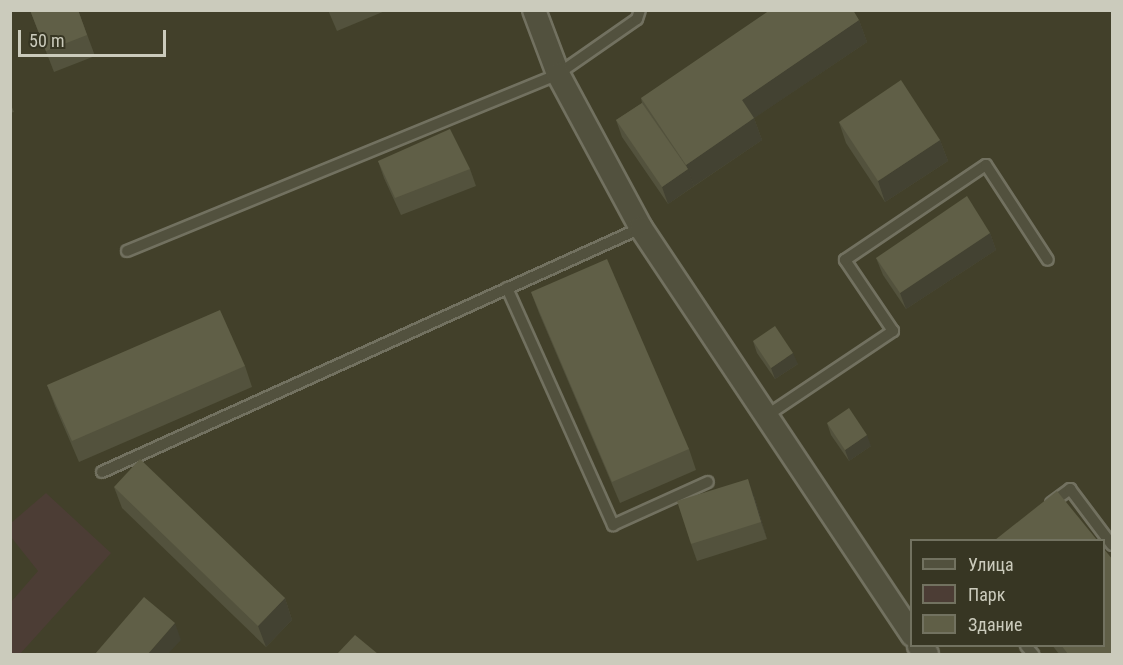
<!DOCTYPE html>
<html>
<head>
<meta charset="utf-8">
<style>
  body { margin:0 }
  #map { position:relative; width:1123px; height:665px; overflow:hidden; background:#42402a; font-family:"Roboto Condensed",sans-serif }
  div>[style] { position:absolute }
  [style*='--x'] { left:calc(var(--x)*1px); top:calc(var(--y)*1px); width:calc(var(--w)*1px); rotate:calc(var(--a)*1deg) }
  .green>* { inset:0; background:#4c3d35 }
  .roads { filter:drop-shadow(2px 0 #727160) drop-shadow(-2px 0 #727160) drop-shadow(0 2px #727160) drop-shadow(0 -2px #727160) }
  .service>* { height:10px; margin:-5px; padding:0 5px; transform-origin:5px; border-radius:5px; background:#52513e }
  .minor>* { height:22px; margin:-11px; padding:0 11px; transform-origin:11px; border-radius:11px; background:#52513e }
  .wall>* { inset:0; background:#53523d }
  .shaded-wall>* { inset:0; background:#434232 }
  .building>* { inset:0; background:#605f47 }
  span { translate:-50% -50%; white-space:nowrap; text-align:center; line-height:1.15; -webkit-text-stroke:4.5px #373623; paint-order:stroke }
  .frame { position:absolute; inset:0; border:12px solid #cbcbbc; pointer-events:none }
  .legend { position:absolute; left:910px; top:539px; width:195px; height:108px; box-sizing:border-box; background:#373623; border:2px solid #727260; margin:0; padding:8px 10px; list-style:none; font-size:18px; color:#cbcbbc }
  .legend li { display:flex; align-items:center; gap:12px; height:30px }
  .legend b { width:30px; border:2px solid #727260 }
  .scale { position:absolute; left:18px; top:30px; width:148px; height:27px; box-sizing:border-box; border:3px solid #cbcbbc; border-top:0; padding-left:8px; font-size:18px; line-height:21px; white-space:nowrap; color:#cbcbbc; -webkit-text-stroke:4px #373623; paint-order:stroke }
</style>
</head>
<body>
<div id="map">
  <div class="green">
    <div style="clip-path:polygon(46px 493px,111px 553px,20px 654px,11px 654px,11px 602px,38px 571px,11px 537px,11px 523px)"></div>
  </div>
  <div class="roads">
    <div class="service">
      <div style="--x:127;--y:251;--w:466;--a:-22.3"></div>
      <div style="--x:558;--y:74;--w:96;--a:-34.8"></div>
      <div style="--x:637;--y:19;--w:9;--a:-72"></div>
      <div style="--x:507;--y:288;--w:260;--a:65.9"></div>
      <div style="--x:613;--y:525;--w:104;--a:-24.4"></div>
      <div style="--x:766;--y:416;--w:153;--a:-33.8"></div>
      <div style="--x:893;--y:331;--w:86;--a:-124.1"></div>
      <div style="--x:845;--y:260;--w:170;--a:-34"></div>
      <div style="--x:986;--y:165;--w:113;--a:56.9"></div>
      <div style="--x:102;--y:472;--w:592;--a:-24.36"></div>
      <div style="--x:1051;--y:503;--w:24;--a:-36"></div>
      <div style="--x:1070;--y:489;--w:70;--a:53.1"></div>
      <div style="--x:1026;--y:646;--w:11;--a:49"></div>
    </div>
    <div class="minor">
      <div style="--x:534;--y:10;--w:68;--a:69.4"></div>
      <div style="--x:558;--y:74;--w:175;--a:61.7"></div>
      <div style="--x:641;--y:228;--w:489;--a:56.3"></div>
      <div style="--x:919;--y:646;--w:11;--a:45"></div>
    </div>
  </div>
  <div class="wall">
    <div style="clip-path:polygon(30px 10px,78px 10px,95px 56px,54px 72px)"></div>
    <div style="clip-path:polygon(328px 10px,385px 10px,385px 11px,337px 31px)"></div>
    <div style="clip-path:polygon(859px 20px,867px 42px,754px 118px,762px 140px,668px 204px,622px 137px,616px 120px,642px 103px,641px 98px)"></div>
    <div style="clip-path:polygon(10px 103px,14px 112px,10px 113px)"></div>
    <div style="clip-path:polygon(839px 122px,940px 140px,948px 161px,885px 202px,846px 143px)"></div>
    <div style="clip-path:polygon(378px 161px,470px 169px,476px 186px,401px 215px,384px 178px)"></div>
    <div style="clip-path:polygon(990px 233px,996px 250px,906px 309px,883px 275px,876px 258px)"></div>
    <div style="clip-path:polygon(531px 292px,689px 449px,696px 470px,620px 503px,539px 313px)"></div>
    <div style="clip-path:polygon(753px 341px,798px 364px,775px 379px,757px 353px)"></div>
    <div style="clip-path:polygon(245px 366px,252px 387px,79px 462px,55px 406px,47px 385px)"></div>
    <div style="clip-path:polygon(827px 423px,871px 446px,849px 461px,831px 435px)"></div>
    <div style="clip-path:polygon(114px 487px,285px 598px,292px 620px,266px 647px,122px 508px)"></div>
    <div style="clip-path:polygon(754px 496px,767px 539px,697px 561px,691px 544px)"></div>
    <div style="clip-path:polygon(1052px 645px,1104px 645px,1113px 654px,1059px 654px)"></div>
  </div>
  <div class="shaded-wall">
    <div style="clip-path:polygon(859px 20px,867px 42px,750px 121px,742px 100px)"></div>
    <div style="clip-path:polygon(754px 118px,762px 140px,694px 186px,686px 165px)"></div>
    <div style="clip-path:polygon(940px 140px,948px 161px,885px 202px,878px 181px)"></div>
    <div style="clip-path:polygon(688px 169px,694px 186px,668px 204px,662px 187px)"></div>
    <div style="clip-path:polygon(990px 233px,996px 250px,906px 309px,900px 293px)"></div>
    <div style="clip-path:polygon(793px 353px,798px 364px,775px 379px,771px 368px)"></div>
    <div style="clip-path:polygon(867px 435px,871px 446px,849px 461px,845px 450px)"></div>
    <div style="clip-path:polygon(748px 479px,754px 496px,767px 539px,761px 522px)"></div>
    <div style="clip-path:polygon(285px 598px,292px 620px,266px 647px,258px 626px)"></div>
    <div style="clip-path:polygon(175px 623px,181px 640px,168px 654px,148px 654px)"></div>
  </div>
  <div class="building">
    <div style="clip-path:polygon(30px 10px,78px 10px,87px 35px,46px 51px)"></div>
    <div style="clip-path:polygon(770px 10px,853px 10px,859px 20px,742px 100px,754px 118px,686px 165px,641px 98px)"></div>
    <div style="clip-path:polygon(901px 80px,940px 140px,878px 181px,839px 122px)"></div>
    <div style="clip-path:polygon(642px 103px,688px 169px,662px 187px,616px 120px)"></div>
    <div style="clip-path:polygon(450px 129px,470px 169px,395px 198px,378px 161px)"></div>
    <div style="clip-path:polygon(967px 196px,990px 233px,900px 293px,876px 258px)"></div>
    <div style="clip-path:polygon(607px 259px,689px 449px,612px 482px,531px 292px)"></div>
    <div style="clip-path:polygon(220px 310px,245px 366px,72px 441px,47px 385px)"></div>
    <div style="clip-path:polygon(775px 326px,793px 353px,771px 368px,753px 341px)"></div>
    <div style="clip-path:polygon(849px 408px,867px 435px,845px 450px,827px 423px)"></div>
    <div style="clip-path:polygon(140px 459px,285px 598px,258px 626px,114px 487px)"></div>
    <div style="clip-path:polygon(748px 479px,761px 522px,691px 544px,677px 501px)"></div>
    <div style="clip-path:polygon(1057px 491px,1097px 540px,995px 540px)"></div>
    <div style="clip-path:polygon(1104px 549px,1113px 560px,1113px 654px,1068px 654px,1061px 645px,1104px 645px)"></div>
    <div style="clip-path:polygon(144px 597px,175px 623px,148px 654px,95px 654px)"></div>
    <div style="clip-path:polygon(355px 635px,378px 654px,337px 654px)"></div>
  </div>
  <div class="frame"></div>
  <ul class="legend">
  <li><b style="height:8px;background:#52513e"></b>Улица</li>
  <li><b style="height:16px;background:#4c3d35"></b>Парк</li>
  <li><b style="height:16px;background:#605f47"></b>Здание</li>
  </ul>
  <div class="scale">50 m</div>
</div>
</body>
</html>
